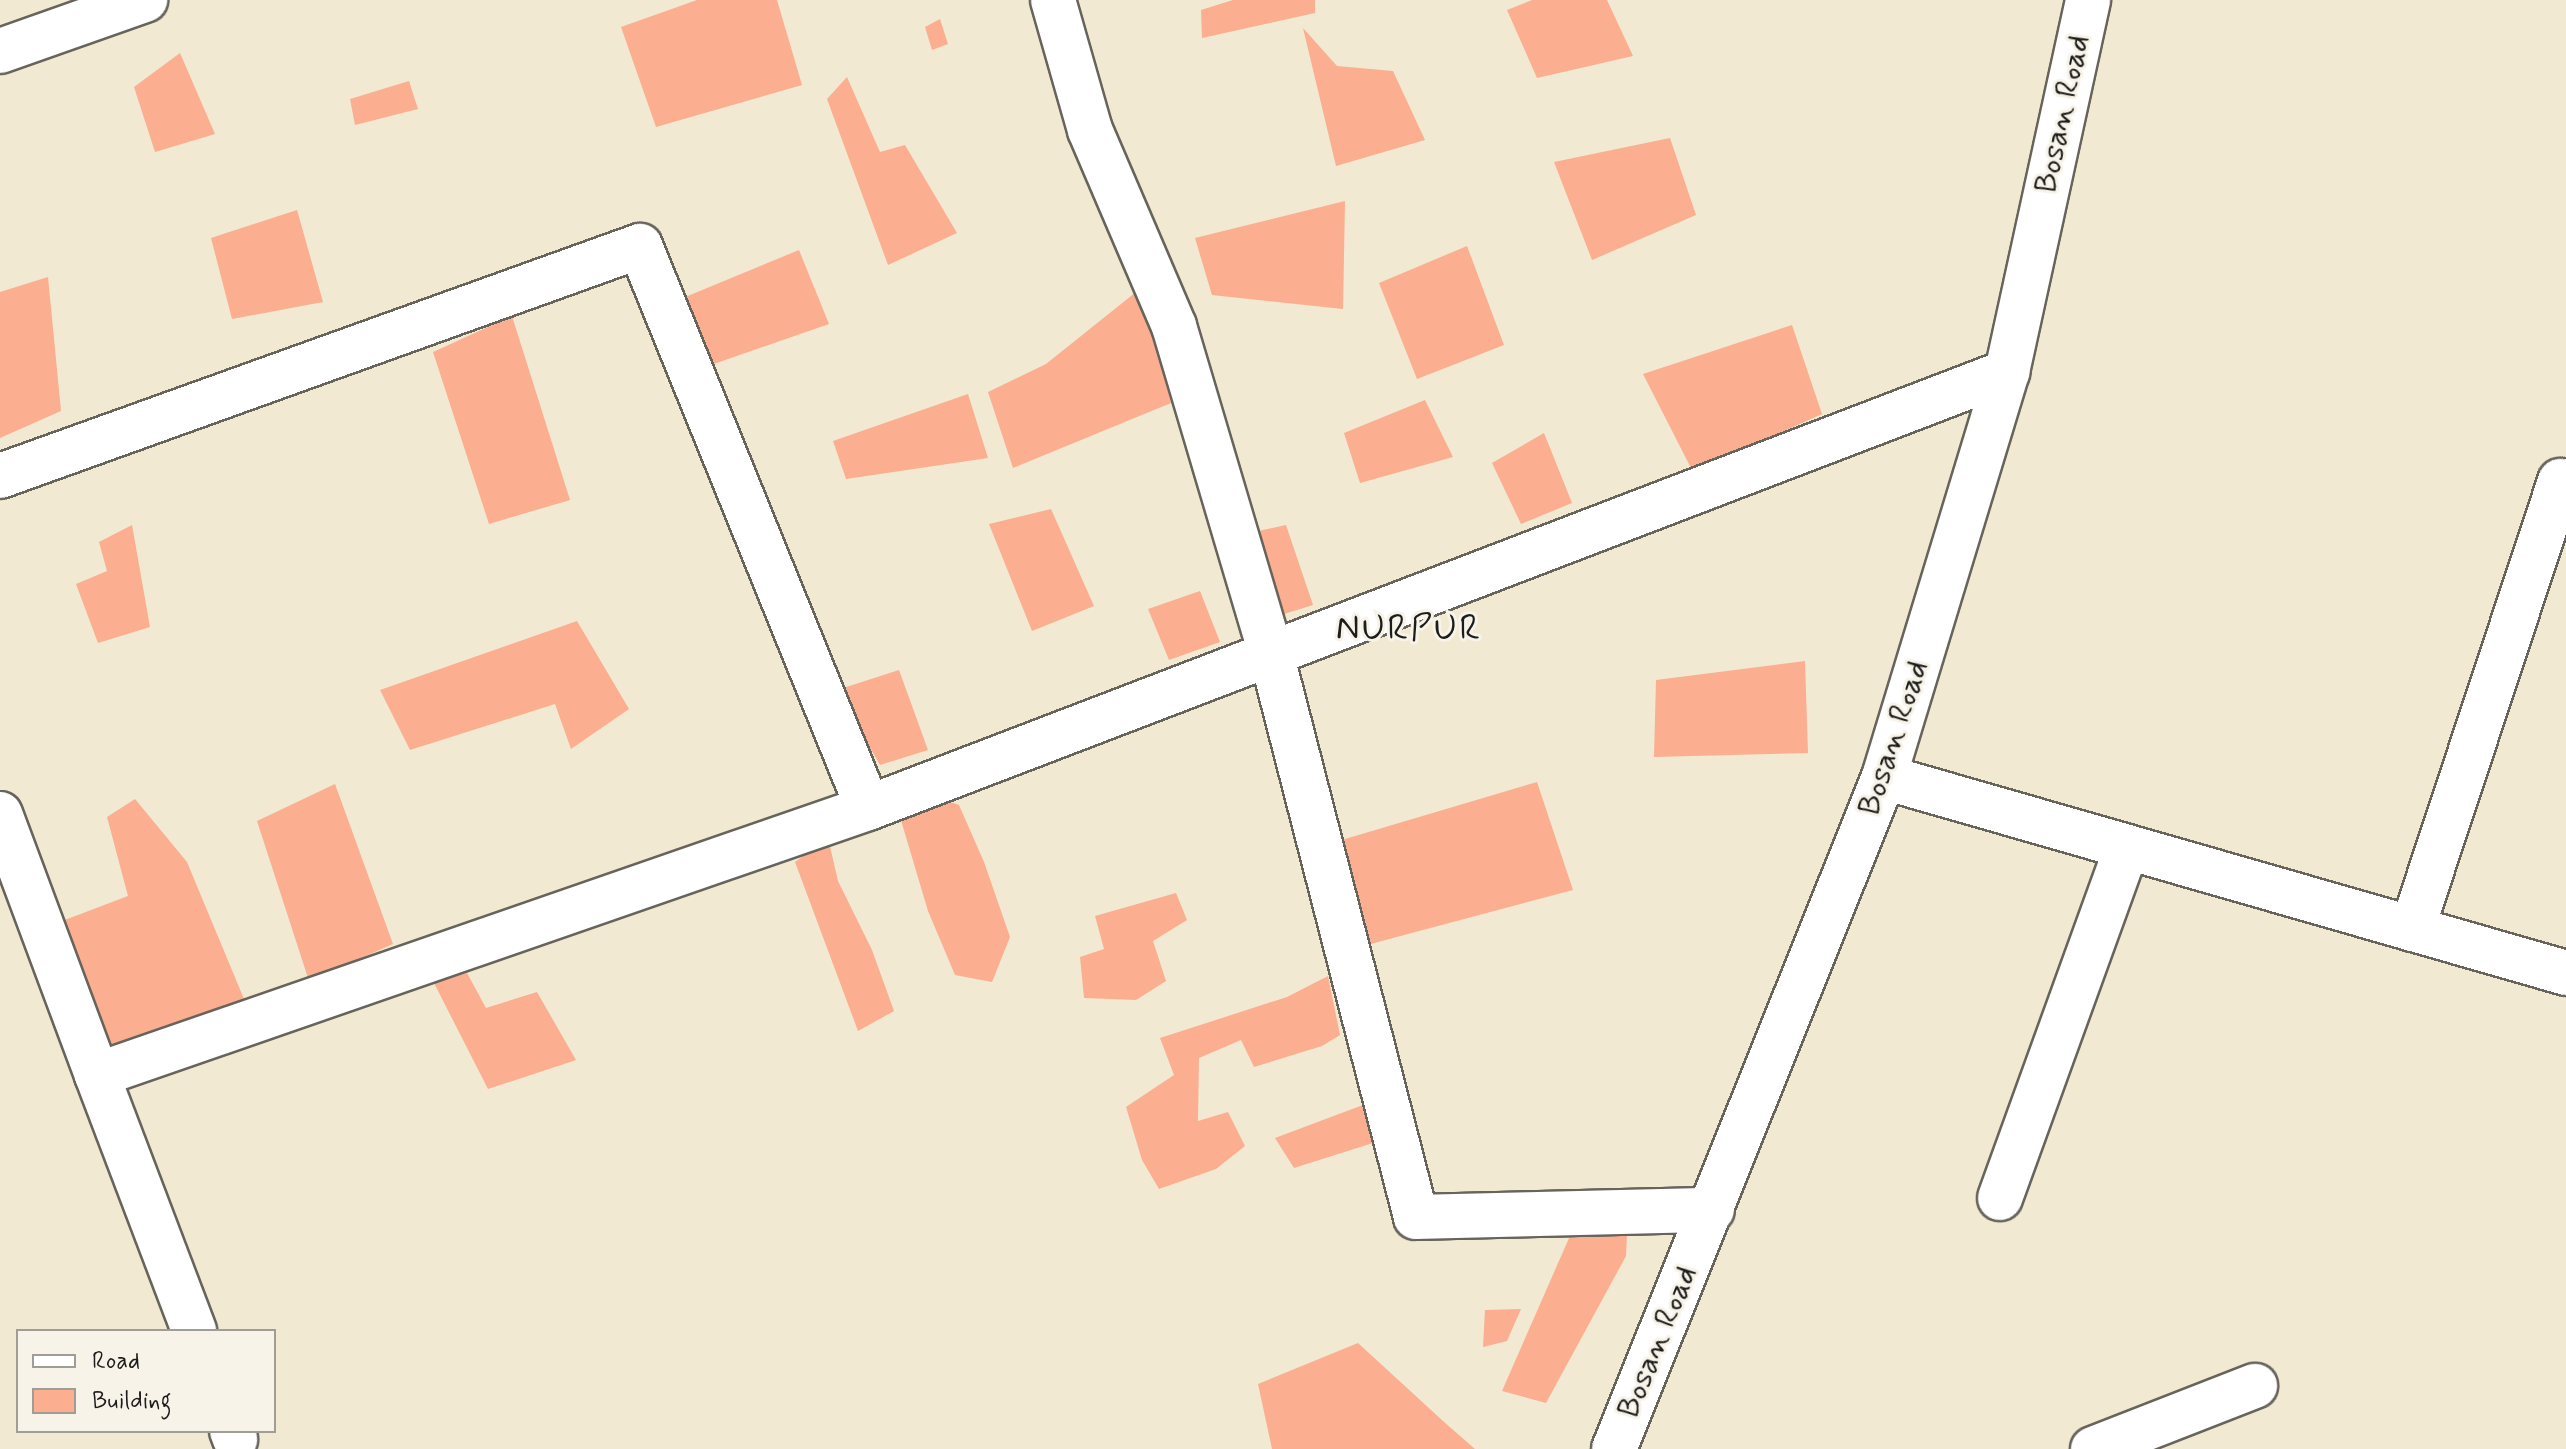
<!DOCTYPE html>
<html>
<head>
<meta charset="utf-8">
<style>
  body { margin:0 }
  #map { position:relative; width:2566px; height:1449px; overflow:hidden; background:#f1e9d2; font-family:Mynerve,sans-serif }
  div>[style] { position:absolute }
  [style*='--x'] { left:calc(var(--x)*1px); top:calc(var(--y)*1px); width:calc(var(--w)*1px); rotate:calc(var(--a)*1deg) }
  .building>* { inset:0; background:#fbae90 }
  .roads { filter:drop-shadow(2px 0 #67645c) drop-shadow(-2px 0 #67645c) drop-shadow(0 2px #67645c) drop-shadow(0 -2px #67645c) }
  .minor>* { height:44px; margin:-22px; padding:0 22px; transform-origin:22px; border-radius:22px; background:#fff }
  .major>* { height:44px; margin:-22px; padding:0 22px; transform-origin:22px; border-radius:22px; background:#fff }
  span { translate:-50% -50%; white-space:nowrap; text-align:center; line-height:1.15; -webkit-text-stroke:6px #f7f3e8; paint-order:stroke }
  .street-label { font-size:32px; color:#1c1c1c }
  .quarter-label { font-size:36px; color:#1c1c1c; letter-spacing:2px }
  .legend { position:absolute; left:16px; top:1329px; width:260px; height:104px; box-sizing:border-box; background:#f7f3e8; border:2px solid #9f9d96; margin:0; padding:10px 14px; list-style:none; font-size:24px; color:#1c1c1c }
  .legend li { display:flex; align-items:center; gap:16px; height:40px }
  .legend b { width:40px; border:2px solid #9f9d96 }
</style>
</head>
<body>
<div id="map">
  <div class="building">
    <div style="clip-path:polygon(697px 0,777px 0,802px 85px,656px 127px,621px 27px)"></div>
    <div style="clip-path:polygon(1233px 0,1315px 0,1315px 13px,1202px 38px,1201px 10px)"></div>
    <div style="clip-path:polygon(1532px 0,1607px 0,1633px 56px,1537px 78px,1507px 10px)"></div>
    <div style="clip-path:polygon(940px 19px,948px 44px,932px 50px,925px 27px)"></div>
    <div style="clip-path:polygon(1303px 28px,1337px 66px,1393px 71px,1425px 140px,1336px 166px)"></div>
    <div style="clip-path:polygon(180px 53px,215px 134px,155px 152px,134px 87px)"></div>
    <div style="clip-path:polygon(847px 77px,880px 152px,905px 145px,957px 233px,888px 265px,827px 99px)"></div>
    <div style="clip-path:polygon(409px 81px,418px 109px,355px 125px,350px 99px)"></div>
    <div style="clip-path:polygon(1670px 138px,1696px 215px,1592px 260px,1554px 162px)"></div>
    <div style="clip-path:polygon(1345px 201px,1343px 309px,1212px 295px,1195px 238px)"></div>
    <div style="clip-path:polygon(297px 210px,323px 302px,232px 319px,211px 238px)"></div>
    <div style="clip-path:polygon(1467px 246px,1504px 345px,1417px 379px,1379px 283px)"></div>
    <div style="clip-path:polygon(799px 250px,829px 324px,705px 367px,678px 300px)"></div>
    <div style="clip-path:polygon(48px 277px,61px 411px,0 438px,0 292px)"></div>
    <div style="clip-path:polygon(1141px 288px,1171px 403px,1013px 468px,988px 392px,1046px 364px)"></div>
    <div style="clip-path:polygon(512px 316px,570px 500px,489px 524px,433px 352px)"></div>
    <div style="clip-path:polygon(1792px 325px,1822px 414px,1693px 472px,1643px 374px)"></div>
    <div style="clip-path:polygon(968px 394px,988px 458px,846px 479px,833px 441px)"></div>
    <div style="clip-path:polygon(1425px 400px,1453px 457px,1360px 483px,1344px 433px)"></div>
    <div style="clip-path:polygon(1544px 433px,1572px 503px,1521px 524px,1492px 463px)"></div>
    <div style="clip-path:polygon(1051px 509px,1094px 606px,1032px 631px,989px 524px)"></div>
    <div style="clip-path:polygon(132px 525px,150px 627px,98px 643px,76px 584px,107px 571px,99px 542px)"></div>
    <div style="clip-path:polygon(1286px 525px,1313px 605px,1281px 615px,1254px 532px)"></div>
    <div style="clip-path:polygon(1200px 591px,1220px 642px,1169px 660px,1148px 609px)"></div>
    <div style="clip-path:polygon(577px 621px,629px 709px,571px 749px,555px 704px,410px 750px,380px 690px)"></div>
    <div style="clip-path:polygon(1805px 661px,1808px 753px,1654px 757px,1656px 680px)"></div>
    <div style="clip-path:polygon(899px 670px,928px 750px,880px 765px,837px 690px)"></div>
    <div style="clip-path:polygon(1537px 782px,1573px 890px,1363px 946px,1335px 842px)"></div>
    <div style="clip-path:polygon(335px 784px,393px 944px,309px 981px,257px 821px)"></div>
    <div style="clip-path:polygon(915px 790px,959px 805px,984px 862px,1010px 937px,992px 982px,955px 975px,928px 911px,900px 817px)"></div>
    <div style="clip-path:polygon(135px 799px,187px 862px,244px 999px,112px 1047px,62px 921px,128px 896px,107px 817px)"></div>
    <div style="clip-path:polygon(828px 838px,838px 881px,872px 950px,894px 1011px,858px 1031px,795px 862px)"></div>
    <div style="clip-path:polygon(1176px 893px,1187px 920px,1153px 941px,1166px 981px,1136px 1000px,1084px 998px,1080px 957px,1104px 949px,1095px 916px)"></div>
    <div style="clip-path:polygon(467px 973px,486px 1008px,537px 992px,576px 1060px,488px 1089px,434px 983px)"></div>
    <div style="clip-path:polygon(1328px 976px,1340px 1035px,1322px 1046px,1254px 1067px,1241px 1040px,1199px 1058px,1198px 1121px,1228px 1112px,1245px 1146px,1216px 1169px,1159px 1189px,1142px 1160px,1126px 1107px,1174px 1075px,1160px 1038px,1287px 997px)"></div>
    <div style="clip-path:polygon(1371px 1102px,1395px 1136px,1294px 1168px,1275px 1138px)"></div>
    <div style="clip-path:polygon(1628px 1212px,1626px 1256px,1546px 1403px,1502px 1391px,1573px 1229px)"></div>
    <div style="clip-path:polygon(1521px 1309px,1507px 1341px,1483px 1347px,1485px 1310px)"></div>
    <div style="clip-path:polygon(1358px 1343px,1443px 1421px,1475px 1449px,1272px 1449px,1258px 1384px)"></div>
  </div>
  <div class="roads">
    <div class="minor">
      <div style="--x:1053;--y:0;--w:135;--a:74.1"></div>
      <div style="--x:1090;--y:130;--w:213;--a:66.8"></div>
      <div style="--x:1174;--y:326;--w:345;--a:73.5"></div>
      <div style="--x:1272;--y:657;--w:578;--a:75.58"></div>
      <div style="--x:1416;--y:1217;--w:296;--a:-1.4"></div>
      <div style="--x:0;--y:51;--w:154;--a:-19.4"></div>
      <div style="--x:0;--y:476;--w:680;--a:-19.77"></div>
      <div style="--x:640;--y:246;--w:606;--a:67.92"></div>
      <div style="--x:1884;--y:777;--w:710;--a:16.03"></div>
      <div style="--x:0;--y:814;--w:278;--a:69.6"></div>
      <div style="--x:97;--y:1075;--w:816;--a:-19.1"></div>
      <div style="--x:868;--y:808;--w:1220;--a:-20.95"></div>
      <div style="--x:2412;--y:929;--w:472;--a:-71.7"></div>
      <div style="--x:97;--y:1075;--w:274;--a:69.2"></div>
      <div style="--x:2000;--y:1198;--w:373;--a:-70.1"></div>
      <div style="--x:232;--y:1431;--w:9;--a:69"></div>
      <div style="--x:2093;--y:1449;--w:174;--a:-21.3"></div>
    </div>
    <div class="major">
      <div style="--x:1614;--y:1449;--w:724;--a:-68.11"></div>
      <div style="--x:1884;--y:777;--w:423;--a:-73.1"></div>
      <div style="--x:2007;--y:372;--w:381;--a:-77.7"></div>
    </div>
  </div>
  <div class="street-label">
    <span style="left:2063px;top:114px;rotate:-78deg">Bosan Road</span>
    <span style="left:1894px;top:738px;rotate:-72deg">Bosan Road</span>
    <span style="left:1658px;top:1342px;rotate:-68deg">Bosan Road</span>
  </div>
  <div class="quarter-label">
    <span style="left:1409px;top:630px">NURPUR</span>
  </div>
  <ul class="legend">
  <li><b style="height:10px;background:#fff"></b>Road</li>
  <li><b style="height:22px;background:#fbae90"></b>Building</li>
  </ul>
</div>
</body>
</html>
